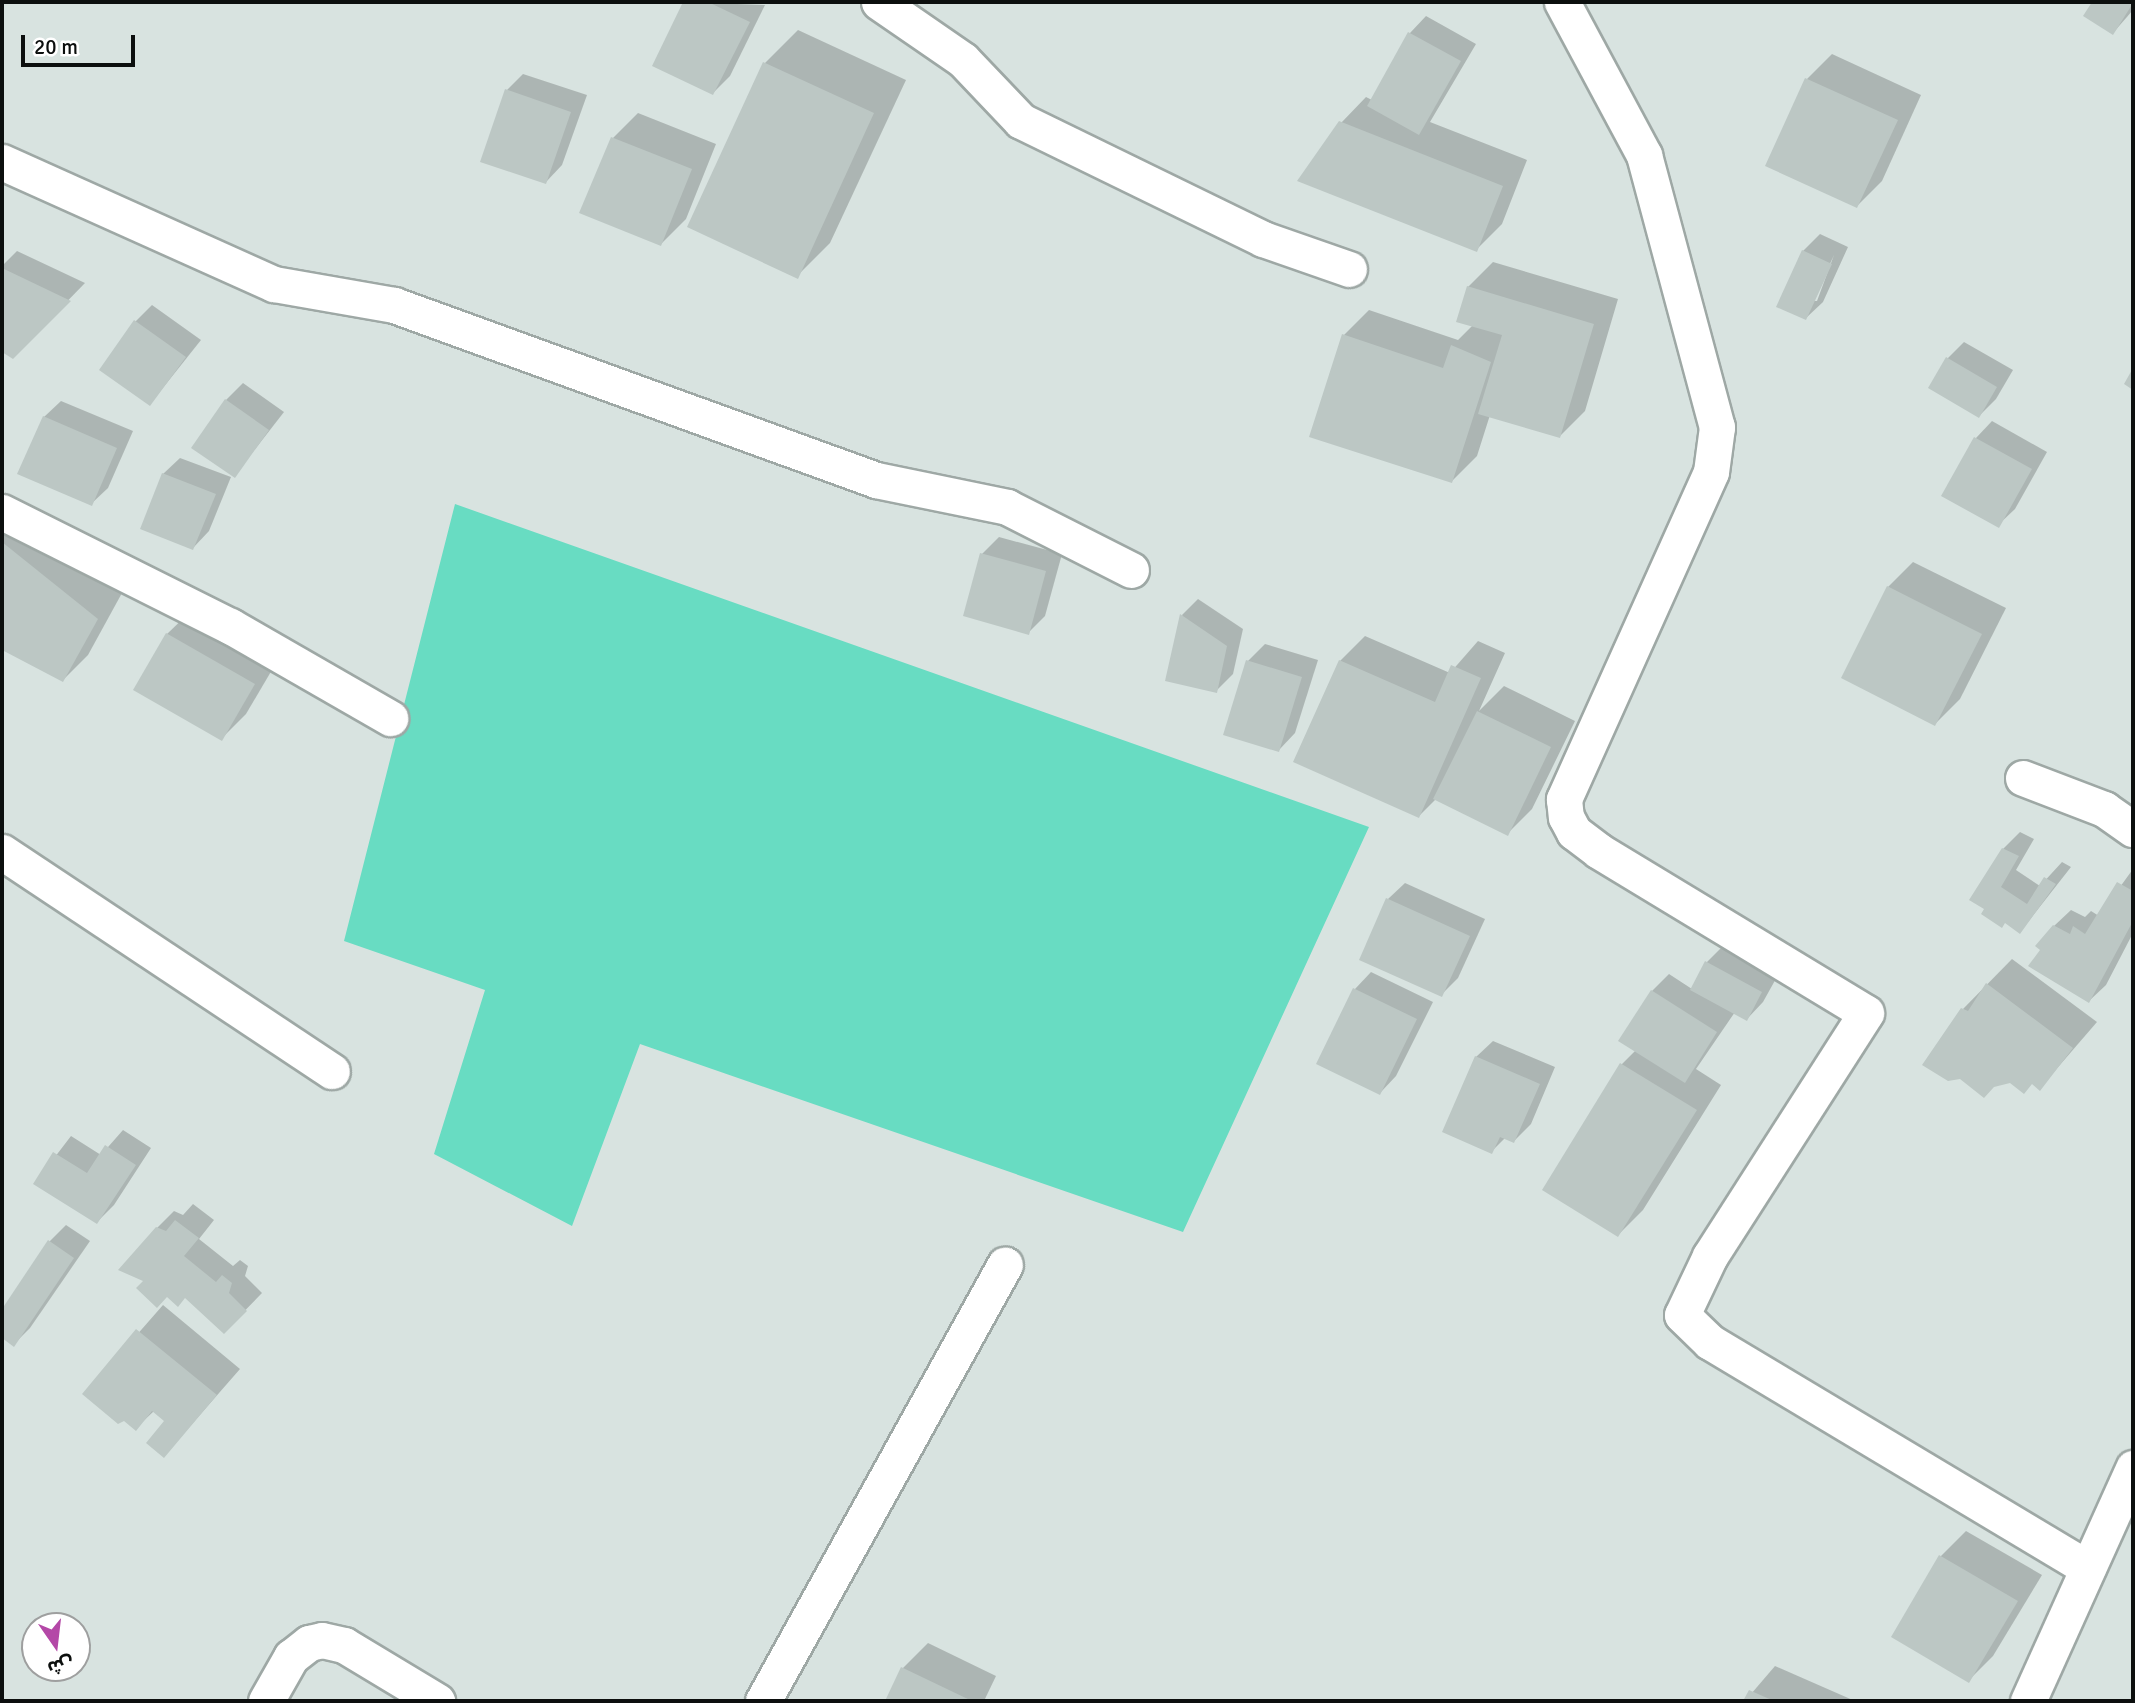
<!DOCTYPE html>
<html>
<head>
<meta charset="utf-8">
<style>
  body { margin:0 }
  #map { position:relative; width:2135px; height:1703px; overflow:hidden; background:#d8e3e0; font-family:Signika,"Noto Sans Arabic",sans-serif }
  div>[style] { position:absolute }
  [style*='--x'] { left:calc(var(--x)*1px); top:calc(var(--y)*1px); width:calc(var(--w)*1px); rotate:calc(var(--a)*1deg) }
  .green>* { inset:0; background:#68dcc2 }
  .shadow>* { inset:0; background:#0003 }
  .building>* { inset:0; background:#bcc7c4 }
  .roads { filter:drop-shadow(2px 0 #9ea8a5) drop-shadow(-2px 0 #9ea8a5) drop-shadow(0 2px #9ea8a5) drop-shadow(0 -2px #9ea8a5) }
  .minor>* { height:35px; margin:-17.5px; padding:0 17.5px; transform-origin:17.5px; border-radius:17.5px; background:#fff }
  span { translate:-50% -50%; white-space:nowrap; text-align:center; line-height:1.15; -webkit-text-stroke:5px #fff; paint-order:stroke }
  .frame { position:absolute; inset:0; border:4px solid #0c0f0e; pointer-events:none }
  .north { position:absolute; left:21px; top:1612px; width:70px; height:70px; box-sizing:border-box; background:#fff; border:2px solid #9e9f9f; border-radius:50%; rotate:166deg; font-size:19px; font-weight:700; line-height:28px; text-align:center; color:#0c0f0e }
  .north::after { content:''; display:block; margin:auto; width:24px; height:32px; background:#b448a7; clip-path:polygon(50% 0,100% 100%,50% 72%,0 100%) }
  .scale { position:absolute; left:21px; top:35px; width:114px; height:32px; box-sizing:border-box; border:4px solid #0c0f0e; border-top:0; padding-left:9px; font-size:21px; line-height:24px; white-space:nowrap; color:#0c0f0e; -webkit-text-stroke:5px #fff; paint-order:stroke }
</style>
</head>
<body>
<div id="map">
  <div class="green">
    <div style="clip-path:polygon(455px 504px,1369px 827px,1183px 1232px,640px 1044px,572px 1226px,434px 1154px,485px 990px,344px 941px)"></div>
  </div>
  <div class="shadow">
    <div style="clip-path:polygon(685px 2px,765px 5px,730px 76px,713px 93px,654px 65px)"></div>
    <div style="clip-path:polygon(2094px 2px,2133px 2px,2133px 10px,2113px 33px,2085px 16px)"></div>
    <div style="clip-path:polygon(1426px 16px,1476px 44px,1430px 122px,1527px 160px,1502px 224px,1477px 249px,1341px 123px,1366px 97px,1372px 100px,1410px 33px)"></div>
    <div style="clip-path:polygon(798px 30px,906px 80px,830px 243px,797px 276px,765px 63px)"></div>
    <div style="clip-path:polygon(1832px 54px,1921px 95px,1882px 181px,1857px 206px,1807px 79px)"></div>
    <div style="clip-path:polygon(523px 74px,587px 95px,562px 165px,546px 182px,507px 90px)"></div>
    <div style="clip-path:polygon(638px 113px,716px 144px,686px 219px,661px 244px,582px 212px,613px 138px)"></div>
    <div style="clip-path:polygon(evenodd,1820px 234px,1848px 247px,1823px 302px,1806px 318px,1778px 306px,1803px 251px,1820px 234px,1834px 255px,1817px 301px,1813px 301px,1834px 255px)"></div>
    <div style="clip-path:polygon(17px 251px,85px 283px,13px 357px,2px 350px,2px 266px)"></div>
    <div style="clip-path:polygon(1493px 262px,1618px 299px,1585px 411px,1560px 436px,1490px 415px,1477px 456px,1452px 481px,1344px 335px,1369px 310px,1458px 340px,1473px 325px,1468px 287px)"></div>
    <div style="clip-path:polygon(152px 305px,201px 340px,150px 404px,135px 322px)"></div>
    <div style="clip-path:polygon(1964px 342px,2013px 370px,1996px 399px,1979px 416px,1947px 359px)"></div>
    <div style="clip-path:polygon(243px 383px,284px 412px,234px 476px,226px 400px)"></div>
    <div style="clip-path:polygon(61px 401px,133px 431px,108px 488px,91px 504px,44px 417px)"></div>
    <div style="clip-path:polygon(1992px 421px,2047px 452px,2015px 509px,1998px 525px,1976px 438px)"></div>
    <div style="clip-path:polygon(180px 458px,231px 477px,209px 531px,193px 548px,163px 474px)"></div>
    <div style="clip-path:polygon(22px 513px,122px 593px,88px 655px,63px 680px,2px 648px,2px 534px)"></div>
    <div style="clip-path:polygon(999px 537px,1062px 554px,1045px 616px,1028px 633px,982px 554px)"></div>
    <div style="clip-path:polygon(1913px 562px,2006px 608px,1960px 699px,1935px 724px,1888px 587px)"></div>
    <div style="clip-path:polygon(1198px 599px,1243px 629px,1233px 674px,1216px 691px,1182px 615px)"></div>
    <div style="clip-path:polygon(193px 609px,279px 658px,246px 714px,221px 739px,167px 634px)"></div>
    <div style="clip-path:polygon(1365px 636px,1450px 673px,1478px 641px,1505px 653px,1479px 711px,1504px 686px,1575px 721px,1532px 809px,1507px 834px,1436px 799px,1419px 816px,1340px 661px)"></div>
    <div style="clip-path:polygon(1265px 644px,1318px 660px,1295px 733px,1279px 750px,1248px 661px)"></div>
    <div style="clip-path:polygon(2020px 832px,2034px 839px,2016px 870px,2040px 886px,2062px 862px,2071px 867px,2020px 932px,2006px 921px,1984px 914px,2003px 849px)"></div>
    <div style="clip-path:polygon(2133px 869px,2133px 933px,2106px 985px,2089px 1001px,2043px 950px,2054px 926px,2071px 910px,2085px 917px,2091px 911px,2099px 916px)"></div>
    <div style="clip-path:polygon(1405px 883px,1485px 919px,1458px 978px,1441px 995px,1388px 899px)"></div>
    <div style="clip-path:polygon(1723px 946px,1778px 975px,1763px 1002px,1747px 1019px,1735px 1012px,1696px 1069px,1721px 1085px,1643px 1210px,1618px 1235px,1622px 1064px,1636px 1050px,1652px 991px,1669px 974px,1692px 989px,1707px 962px)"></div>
    <div style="clip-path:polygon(2012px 959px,2097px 1022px,2040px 1088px,1963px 1009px)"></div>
    <div style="clip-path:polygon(1371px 972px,1433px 1002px,1396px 1076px,1380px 1093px,1319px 1063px,1355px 989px)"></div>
    <div style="clip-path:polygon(1493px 1041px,1555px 1067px,1531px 1124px,1514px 1141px,1506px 1137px,1492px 1151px,1476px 1057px)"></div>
    <div style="clip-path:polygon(123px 1130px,151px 1148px,114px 1205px,97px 1222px,35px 1183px,71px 1136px,101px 1155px)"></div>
    <div style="clip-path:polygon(193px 1204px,214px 1220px,199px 1239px,233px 1266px,240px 1260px,248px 1266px,245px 1276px,262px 1293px,224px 1332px,186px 1296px,146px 1280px,157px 1228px,174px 1211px,183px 1215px)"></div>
    <div style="clip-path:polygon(66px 1225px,90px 1241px,30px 1328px,14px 1344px,2px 1336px,2px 1312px,49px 1242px)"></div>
    <div style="clip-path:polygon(163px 1305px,240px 1369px,164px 1456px,167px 1421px,154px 1411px,136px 1428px,85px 1394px)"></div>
    <div style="clip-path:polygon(1966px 1531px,2042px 1575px,1993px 1656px,1968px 1681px,1893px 1636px,1941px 1556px)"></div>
    <div style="clip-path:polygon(928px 1643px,996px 1676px,984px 1701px,887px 1701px,903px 1668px)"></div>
    <div style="clip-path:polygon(1775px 1666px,1855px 1701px,1745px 1701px)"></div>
  </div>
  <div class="building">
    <div style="clip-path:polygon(683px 2px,708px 2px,750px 22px,713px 95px,652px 66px)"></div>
    <div style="clip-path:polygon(2092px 2px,2133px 2px,2133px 3px,2113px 35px,2083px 16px)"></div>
    <div style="clip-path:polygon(1408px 32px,1461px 61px,1419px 135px,1367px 106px)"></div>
    <div style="clip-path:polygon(763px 62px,874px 113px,798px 279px,687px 227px)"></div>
    <div style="clip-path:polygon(1805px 78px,1898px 120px,1857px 208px,1765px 166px)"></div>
    <div style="clip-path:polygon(505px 89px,571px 112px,546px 184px,480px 162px)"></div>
    <div style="clip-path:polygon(1339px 121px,1503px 186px,1477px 252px,1297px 181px)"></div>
    <div style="clip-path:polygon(611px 137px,692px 169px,661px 246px,579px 213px)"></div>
    <div style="clip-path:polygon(1802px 250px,1832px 264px,1806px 320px,1776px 307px)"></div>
    <div style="clip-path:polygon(2px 268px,71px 301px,13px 359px,2px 352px)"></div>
    <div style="clip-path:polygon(1467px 286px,1594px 324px,1560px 438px,1478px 414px,1502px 335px,1456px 322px)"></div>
    <div style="clip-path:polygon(134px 320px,186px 357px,150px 406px,99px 370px)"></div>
    <div style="clip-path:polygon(1342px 334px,1443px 368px,1451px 345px,1491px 362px,1452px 483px,1309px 437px)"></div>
    <div style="clip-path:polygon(1946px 357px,1997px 387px,1979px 418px,1928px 388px)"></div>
    <div style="clip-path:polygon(2133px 368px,2133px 390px,2124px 384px)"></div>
    <div style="clip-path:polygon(225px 399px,269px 430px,235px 478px,191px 448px)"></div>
    <div style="clip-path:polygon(43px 416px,117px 448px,92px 506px,17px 474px)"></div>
    <div style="clip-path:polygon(1974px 437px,2032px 469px,1999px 528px,1941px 496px)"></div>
    <div style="clip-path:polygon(162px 473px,216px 494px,193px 550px,140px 529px)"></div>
    <div style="clip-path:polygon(2px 542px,98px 619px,63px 682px,2px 650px)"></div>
    <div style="clip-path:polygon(980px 553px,1046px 571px,1029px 635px,963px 616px)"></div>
    <div style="clip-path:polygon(1887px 586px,1982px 634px,1935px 726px,1841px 678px)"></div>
    <div style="clip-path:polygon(1180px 614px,1227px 646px,1217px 693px,1165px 681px)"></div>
    <div style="clip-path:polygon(166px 633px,255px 684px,222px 741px,133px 690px)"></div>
    <div style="clip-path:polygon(1246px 660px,1302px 677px,1279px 752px,1223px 735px)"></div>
    <div style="clip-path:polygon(1339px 660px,1435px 702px,1451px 665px,1481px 678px,1419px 818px,1293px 762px)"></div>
    <div style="clip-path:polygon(1477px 711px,1551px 747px,1508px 836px,1433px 799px)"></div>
    <div style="clip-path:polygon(2002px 848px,2019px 856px,2001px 887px,2027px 904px,2044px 877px,2056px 884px,2020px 934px,2005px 923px,2002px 928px,1981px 914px,1984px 909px,1969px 900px)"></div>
    <div style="clip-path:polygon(2117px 882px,2133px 891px,2133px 921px,2089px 1003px,2028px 966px,2040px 950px,2035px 946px,2053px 925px,2070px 934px,2073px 926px,2085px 934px)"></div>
    <div style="clip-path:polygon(1386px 898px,1470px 936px,1442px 997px,1359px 960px)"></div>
    <div style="clip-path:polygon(1705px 961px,1762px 992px,1747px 1021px,1690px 990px)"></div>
    <div style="clip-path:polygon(1986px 983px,2073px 1048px,2040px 1091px,2032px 1084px,2024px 1094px,2010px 1083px,1994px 1087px,1984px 1098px,1960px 1079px,1948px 1081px,1922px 1065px,1961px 1008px,1968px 1011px)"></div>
    <div style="clip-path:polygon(1353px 988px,1417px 1019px,1380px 1095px,1316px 1064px)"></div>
    <div style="clip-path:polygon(1651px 990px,1717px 1032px,1685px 1083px,1618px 1041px)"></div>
    <div style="clip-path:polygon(1475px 1056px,1540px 1084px,1514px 1143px,1500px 1137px,1492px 1154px,1442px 1132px)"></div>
    <div style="clip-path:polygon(1620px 1063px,1697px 1110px,1618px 1237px,1542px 1190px)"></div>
    <div style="clip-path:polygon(105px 1145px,136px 1165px,97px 1224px,33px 1184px,53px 1152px,87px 1173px)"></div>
    <div style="clip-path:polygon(175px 1220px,199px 1238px,184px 1256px,216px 1282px,222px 1275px,232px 1283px,229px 1293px,247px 1311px,224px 1334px,185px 1298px,178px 1307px,167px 1297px,157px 1308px,136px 1288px,143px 1281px,118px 1270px,156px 1227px,166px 1231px)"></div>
    <div style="clip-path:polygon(48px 1240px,74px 1258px,14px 1347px,2px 1338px,2px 1309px)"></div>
    <div style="clip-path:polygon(136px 1329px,217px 1395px,164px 1458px,146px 1443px,164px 1421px,152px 1411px,136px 1431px,124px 1421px,118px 1424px,82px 1394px)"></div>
    <div style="clip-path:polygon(1939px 1555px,2018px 1601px,1969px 1683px,1891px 1637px)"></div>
    <div style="clip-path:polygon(901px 1667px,972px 1701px,885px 1701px)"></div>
    <div style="clip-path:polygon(1749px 1690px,1774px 1701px,1743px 1701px)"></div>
  </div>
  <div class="roads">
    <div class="minor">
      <div style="--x:879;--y:2;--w:102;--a:34.6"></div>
      <div style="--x:963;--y:60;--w:84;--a:46.4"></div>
      <div style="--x:1021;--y:121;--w:269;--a:26"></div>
      <div style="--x:1263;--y:239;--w:91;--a:19.2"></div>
      <div style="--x:1562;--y:2;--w:174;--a:61.8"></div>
      <div style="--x:1644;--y:155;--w:282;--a:75"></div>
      <div style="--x:1717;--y:427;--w:45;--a:97.6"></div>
      <div style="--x:1711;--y:472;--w:359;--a:114.2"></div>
      <div style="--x:1564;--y:799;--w:18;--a:84"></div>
      <div style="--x:1566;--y:817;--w:17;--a:62"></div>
      <div style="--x:1574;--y:832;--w:31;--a:37"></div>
      <div style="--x:1599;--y:851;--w:312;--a:31.2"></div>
      <div style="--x:1866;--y:1013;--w:289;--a:122.7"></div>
      <div style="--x:1710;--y:1256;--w:65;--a:115.4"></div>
      <div style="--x:1682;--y:1315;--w:39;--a:44"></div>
      <div style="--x:1710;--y:1342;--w:440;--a:30.9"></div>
      <div style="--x:2;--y:162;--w:298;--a:24.2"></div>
      <div style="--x:274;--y:284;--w:122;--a:9.9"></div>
      <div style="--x:394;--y:305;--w:513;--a:19.95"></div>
      <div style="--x:876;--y:480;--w:134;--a:11.6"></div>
      <div style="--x:1007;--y:507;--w:139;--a:26.9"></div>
      <div style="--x:2;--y:512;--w:255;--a:26.6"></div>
      <div style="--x:230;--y:626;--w:185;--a:29.9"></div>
      <div style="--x:2023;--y:778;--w:87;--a:20.9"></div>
      <div style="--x:2104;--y:809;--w:35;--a:35"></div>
      <div style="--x:2;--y:852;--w:396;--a:33.6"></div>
      <div style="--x:266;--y:1701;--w:51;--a:-60.4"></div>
      <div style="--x:291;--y:1657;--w:23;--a:-38"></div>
      <div style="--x:309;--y:1643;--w:13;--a:-13"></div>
      <div style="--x:322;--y:1640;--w:23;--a:13"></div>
      <div style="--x:344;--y:1645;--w:109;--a:31.1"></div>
      <div style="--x:763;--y:1701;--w:499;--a:-61"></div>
      <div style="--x:2028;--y:1701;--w:256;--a:-65.7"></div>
    </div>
  </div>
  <div class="frame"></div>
  <div class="north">ش</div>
  <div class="scale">20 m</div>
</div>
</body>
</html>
